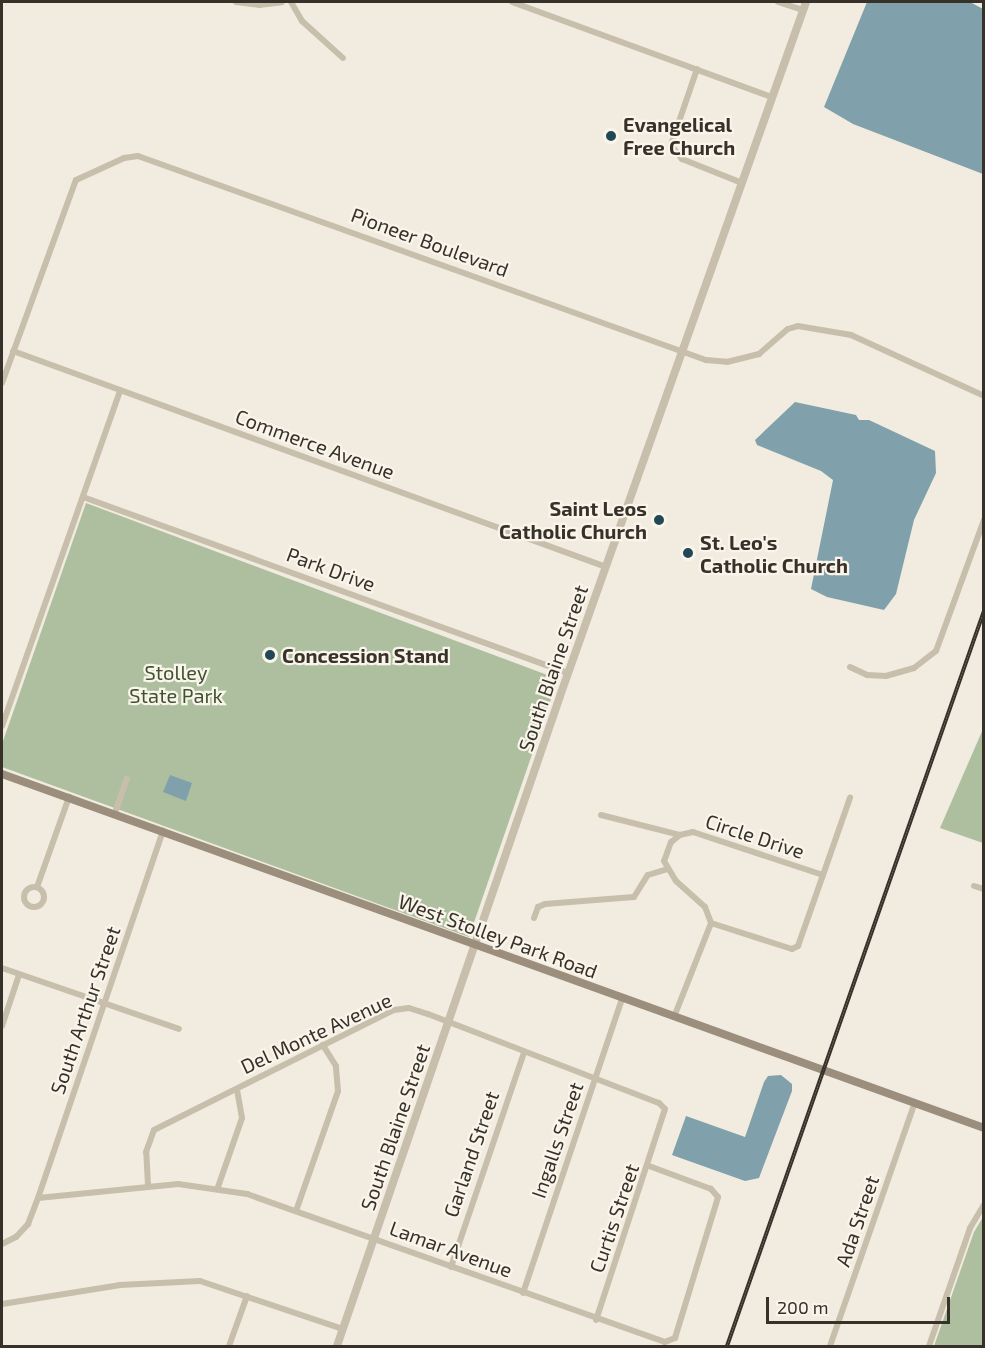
<!DOCTYPE html>
<html>
<head>
<meta charset="utf-8">
<style>
  body { margin:0 }
  #map { position:relative; width:985px; height:1348px; overflow:hidden; background:#f1ecdf; font-family:"Exo 2",sans-serif }
  div>[style] { position:absolute }
  [style*='--x'] { left:calc(var(--x)*1px); top:calc(var(--y)*1px); width:calc(var(--w)*1px); rotate:calc(var(--a)*1deg) }
  .green>* { inset:0; background:#aebfa0 }
  .water>* { inset:0; background:#80a1ab }
  .minor>* { height:6px; margin:-3px; padding:0 3px; transform-origin:3px; border-radius:3px; background:#c8beac }
  .minor>.ring { margin:-3px; padding:0; box-sizing:content-box; background:none; border:6px solid #c8beac; border-radius:50% }
  .tertiary>* { height:8px; margin:-4px; padding:0 4px; transform-origin:4px; border-radius:4px; background:#c8beac }
  .secondary>* { height:8px; margin:-4px; padding:0 4px; transform-origin:4px; border-radius:4px; background:#9c8e7d }
  .rail>* { height:4px; margin-top:-2px; transform-origin:0; background:repeating-linear-gradient(90deg,#f9f5eb 0 4.5px,#37312a 0 9px); box-sizing:border-box; border-block:2px solid #37312a }
  .dots>* { width:16px; height:16px; translate:-50% -50%; box-sizing:border-box; border:3px solid #f9f5eb; border-radius:50% }
  span { translate:-50% -50%; white-space:nowrap; text-align:center; line-height:1.15; -webkit-text-stroke:4.5px #f9f5eb; paint-order:stroke }
  .poi-label { font-size:20px; color:#37312a; font-weight:700 }
  .left { translate:0 -50%; text-align:left }
  .right { translate:-100% -50%; text-align:right }
  .street-label { font-size:20px; color:#37312a }
  .park-label { font-size:20px; color:#3f5330 }
  .frame { position:absolute; inset:0; border:3px solid #37312a; pointer-events:none }
  .scale { position:absolute; left:766px; top:1297px; width:184px; height:27px; box-sizing:border-box; border:3px solid #37312a; border-top:0; padding-left:8px; font-size:18px; line-height:21px; white-space:nowrap; color:#37312a; -webkit-text-stroke:4px #f9f5eb; paint-order:stroke }
</style>
</head>
<body>
<div id="map">
  <div class="green">
    <div style="clip-path:polygon(86px 503px,558px 679px,469px 937px,2px 767px,2px 744px)"></div>
    <div style="clip-path:polygon(983px 729px,984px 843px,983px 843px,940px 828px)"></div>
    <div style="clip-path:polygon(983px 1217px,983px 1346px,934px 1346px,974px 1232px)"></div>
  </div>
  <div class="water">
    <div style="clip-path:polygon(867px 2px,970px 2px,983px 9px,983px 174px,853px 124px,824px 107px)"></div>
    <div style="clip-path:polygon(795px 402px,856px 415px,859px 420px,869px 420px,935px 451px,936px 473px,914px 520px,896px 594px,884px 610px,827px 597px,811px 589px,833px 480px,821px 471px,757px 445px,755px 440px)"></div>
    <div style="clip-path:polygon(170px 775px,192px 783px,186px 801px,163px 792px)"></div>
    <div style="clip-path:polygon(781px 1075px,792px 1084px,792px 1091px,759px 1178px,745px 1181px,672px 1155px,686px 1116px,745px 1137px,764px 1082px,768px 1076px)"></div>
  </div>
  <div class="minor">
    <div style="--x:236;--y:2;--w:23;--a:7"></div>
    <div style="--x:259;--y:5;--w:23;--a:-7"></div>
    <div style="--x:291;--y:2;--w:22;--a:60"></div>
    <div style="--x:302;--y:21;--w:55;--a:42.1"></div>
    <div style="--x:512;--y:2;--w:277;--a:20.1"></div>
    <div style="--x:778;--y:2;--w:25;--a:18"></div>
    <div style="--x:697;--y:69;--w:80;--a:108.9"></div>
    <div style="--x:671;--y:145;--w:18;--a:52"></div>
    <div style="--x:682;--y:159;--w:65;--a:21.8"></div>
    <div style="--x:13;--y:351;--w:631;--a:20.01"></div>
    <div style="--x:2;--y:383;--w:216;--a:-70"></div>
    <div style="--x:76;--y:180;--w:53;--a:-24.6"></div>
    <div style="--x:124;--y:158;--w:14;--a:-8"></div>
    <div style="--x:138;--y:156;--w:604;--a:19.76"></div>
    <div style="--x:706;--y:360;--w:21;--a:5"></div>
    <div style="--x:727;--y:362;--w:33;--a:-14"></div>
    <div style="--x:759;--y:354;--w:38;--a:-41"></div>
    <div style="--x:788;--y:329;--w:10;--a:-17"></div>
    <div style="--x:798;--y:326;--w:54;--a:9.6"></div>
    <div style="--x:851;--y:335;--w:146;--a:24.6"></div>
    <div style="--x:83;--y:497;--w:516;--a:19.95"></div>
    <div style="--x:850;--y:667;--w:19;--a:25"></div>
    <div style="--x:867;--y:675;--w:19;--a:3"></div>
    <div style="--x:886;--y:676;--w:29;--a:-16"></div>
    <div style="--x:914;--y:668;--w:28;--a:-38"></div>
    <div style="--x:936;--y:651;--w:140;--a:-69.9"></div>
    <div style="--x:2;--y:726;--w:356;--a:-70.6"></div>
    <div style="--x:115;--y:813;--w:36;--a:-71"></div>
    <div style="--x:601;--y:815;--w:81;--a:14.2"></div>
    <div style="--x:823;--y:875;--w:137;--a:-161.7"></div>
    <div style="--x:693;--y:832;--w:13;--a:167"></div>
    <div style="--x:680;--y:835;--w:11;--a:142"></div>
    <div style="--x:671;--y:842;--w:20;--a:110"></div>
    <div style="--x:664;--y:861;--w:23;--a:59"></div>
    <div style="--x:676;--y:881;--w:39;--a:42"></div>
    <div style="--x:705;--y:907;--w:17;--a:69"></div>
    <div style="--x:711;--y:923;--w:85;--a:17.8"></div>
    <div style="--x:792;--y:949;--w:7;--a:-27"></div>
    <div style="--x:798;--y:946;--w:75;--a:-70.6"></div>
    <div style="--x:823;--y:875;--w:82;--a:-70.7"></div>
    <div style="--x:974;--y:886;--w:10;--a:17"></div>
    <div class="ring" style="left:24px;top:887px;width:14px;height:14px"></div>
    <div style="--x:37;--y:887;--w:96;--a:-70.4"></div>
    <div style="--x:534;--y:918;--w:12;--a:-70"></div>
    <div style="--x:538;--y:907;--w:8;--a:-23"></div>
    <div style="--x:545;--y:904;--w:89;--a:-4.5"></div>
    <div style="--x:634;--y:897;--w:26;--a:-58"></div>
    <div style="--x:648;--y:875;--w:21;--a:-17"></div>
    <div style="--x:2;--y:968;--w:187;--a:19"></div>
    <div style="--x:674;--y:1017;--w:101;--a:-68.5"></div>
    <div style="--x:2;--y:1026;--w:54;--a:-71.6"></div>
    <div style="--x:148;--y:1185;--w:33;--a:-93"></div>
    <div style="--x:146;--y:1152;--w:23;--a:-70"></div>
    <div style="--x:154;--y:1130;--w:268;--a:-26.6"></div>
    <div style="--x:394;--y:1010;--w:15;--a:-8"></div>
    <div style="--x:409;--y:1008;--w:20;--a:18"></div>
    <div style="--x:428;--y:1014;--w:248;--a:21.1"></div>
    <div style="--x:659;--y:1103;--w:8;--a:45"></div>
    <div style="--x:665;--y:1109;--w:222;--a:108.1"></div>
    <div style="--x:218;--y:1187;--w:73;--a:-70.8"></div>
    <div style="--x:242;--y:1118;--w:29;--a:-100"></div>
    <div style="--x:38;--y:1198;--w:141;--a:-5.7"></div>
    <div style="--x:178;--y:1184;--w:70;--a:8.2"></div>
    <div style="--x:247;--y:1194;--w:443;--a:19.5"></div>
    <div style="--x:665;--y:1342;--w:11;--a:-22"></div>
    <div style="--x:675;--y:1338;--w:147;--a:-73"></div>
    <div style="--x:718;--y:1197;--w:11;--a:-131"></div>
    <div style="--x:711;--y:1189;--w:66;--a:-159.6"></div>
    <div style="--x:296;--y:1211;--w:127;--a:-70.7"></div>
    <div style="--x:338;--y:1091;--w:25;--a:-95"></div>
    <div style="--x:336;--y:1066;--w:25;--a:-122"></div>
    <div style="--x:2;--y:1244;--w:16;--a:-27"></div>
    <div style="--x:16;--y:1237;--w:18;--a:-47"></div>
    <div style="--x:28;--y:1224;--w:28;--a:-69"></div>
    <div style="--x:38;--y:1198;--w:388;--a:-71.2"></div>
    <div style="--x:451;--y:1267;--w:227;--a:-71.2"></div>
    <div style="--x:523;--y:1293;--w:311;--a:-71.4"></div>
    <div style="--x:2;--y:1304;--w:120;--a:-9.1"></div>
    <div style="--x:120;--y:1285;--w:80;--a:-2.9"></div>
    <div style="--x:200;--y:1281;--w:151;--a:18.6"></div>
    <div style="--x:229;--y:1346;--w:53;--a:-70.2"></div>
    <div style="--x:830;--y:1346;--w:255;--a:-70.8"></div>
    <div style="--x:929;--y:1346;--w:125;--a:-70.8"></div>
    <div style="--x:970;--y:1228;--w:27;--a:-59"></div>
  </div>
  <div class="tertiary">
    <div style="--x:337;--y:1346;--w:687;--a:-71.06"></div>
    <div style="--x:560;--y:696;--w:736;--a:-70.48"></div>
  </div>
  <div class="secondary">
    <div style="--x:2;--y:774;--w:1044;--a:19.82"></div>
  </div>
  <div class="rail">
    <div style="--x:727;--y:1346;--w:779;--a:-70.73"></div>
  </div>
  <div class="dots">
    <div style="left:611px;top:136px;background:#234855"></div>
    <div style="left:659px;top:520px;background:#234855"></div>
    <div style="left:688px;top:553px;background:#234855"></div>
    <div style="left:270px;top:655px;background:#234855"></div>
  </div>
  <div class="poi-label">
    <span class="left" style="left:623px;top:136px">Evangelical<br>Free Church</span>
    <span class="right" style="left:647px;top:520px">Saint Leos<br>Catholic Church</span>
    <span class="left" style="left:700px;top:554px">St. Leo's<br>Catholic Church</span>
    <span class="left" style="left:282px;top:655px">Concession Stand</span>
  </div>
  <div class="street-label">
    <span style="left:430px;top:242px;rotate:20deg">Pioneer Boulevard</span>
    <span style="left:315px;top:444px;rotate:20deg">Commerce Avenue</span>
    <span style="left:331px;top:569px;rotate:20deg">Park Drive</span>
    <span style="left:553px;top:668px;rotate:-71deg">South Blaine Street</span>
    <span style="left:755px;top:836px;rotate:18deg">Circle Drive</span>
    <span style="left:498px;top:936px;rotate:20deg">West Stolley Park Road</span>
    <span style="left:85px;top:1010px;rotate:-71deg">South Arthur Street</span>
    <span style="left:316px;top:1033px;rotate:-25deg">Del Monte Avenue</span>
    <span style="left:395px;top:1127px;rotate:-71deg">South Blaine Street</span>
    <span style="left:557px;top:1140px;rotate:-71deg">Ingalls Street</span>
    <span style="left:471px;top:1154px;rotate:-71deg">Garland Street</span>
    <span style="left:614px;top:1218px;rotate:-71deg">Curtis Street</span>
    <span style="left:857px;top:1221px;rotate:-71deg">Ada Street</span>
    <span style="left:451px;top:1249px;rotate:20deg">Lamar Avenue</span>
  </div>
  <div class="park-label">
    <span style="left:176px;top:684px">Stolley<br>State Park</span>
  </div>
  <div class="frame"></div>
  <div class="scale">200 m</div>
</div>
</body>
</html>
